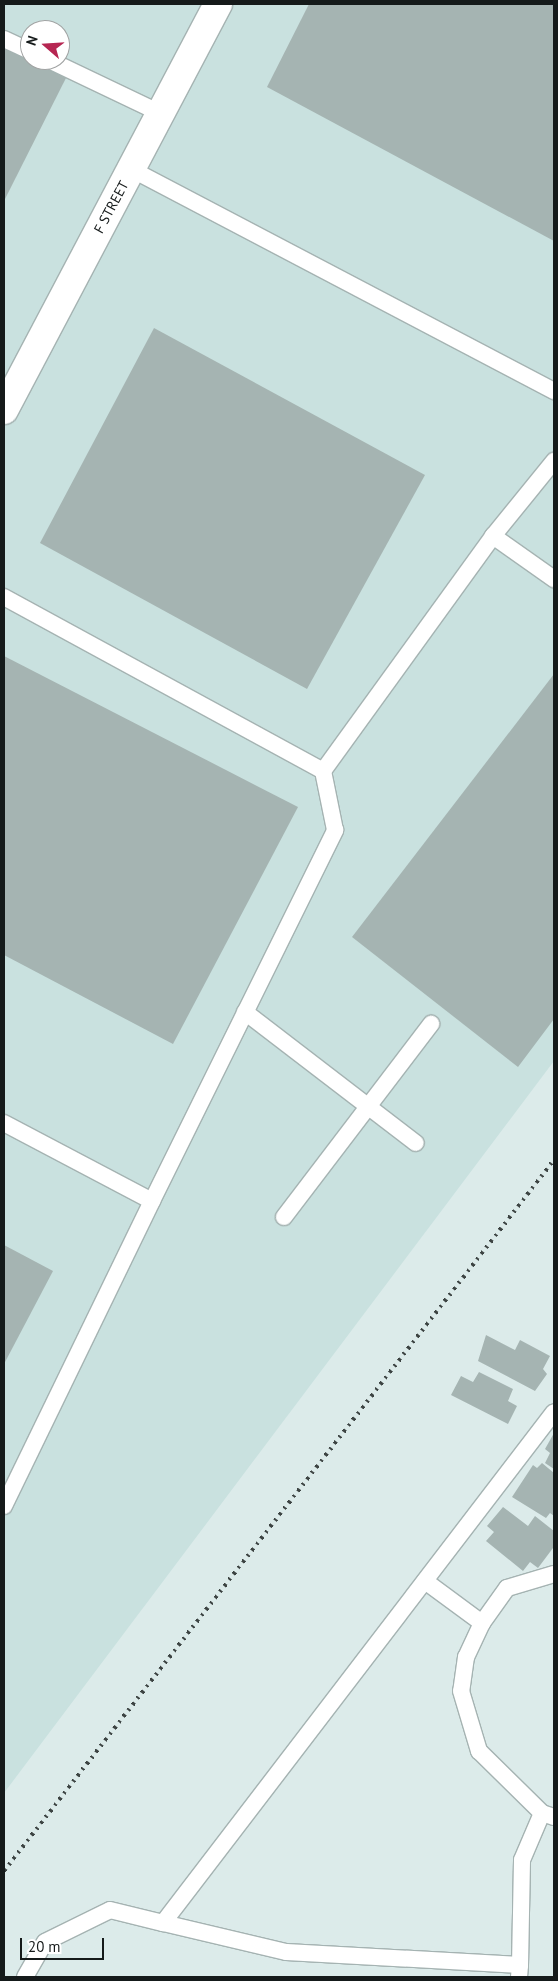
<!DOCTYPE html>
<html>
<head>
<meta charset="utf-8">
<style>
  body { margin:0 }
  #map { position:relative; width:558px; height:1981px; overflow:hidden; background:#dcebea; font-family:"PT Sans",sans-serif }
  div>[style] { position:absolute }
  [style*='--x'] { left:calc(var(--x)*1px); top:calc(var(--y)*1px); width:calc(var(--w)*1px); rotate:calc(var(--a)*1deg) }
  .built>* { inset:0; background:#c9e1df }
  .building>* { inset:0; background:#a5b4b2 }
  .roads { filter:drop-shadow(1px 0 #a5b3b2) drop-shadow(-1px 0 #a5b3b2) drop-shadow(0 1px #a5b3b2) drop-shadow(0 -1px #a5b3b2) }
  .service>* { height:16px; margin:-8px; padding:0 8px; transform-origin:8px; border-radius:8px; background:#fff }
  .minor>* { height:28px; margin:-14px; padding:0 14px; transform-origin:14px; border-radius:14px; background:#fff }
  .rail>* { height:4px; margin-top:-2px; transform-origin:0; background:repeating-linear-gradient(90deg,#3c4342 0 2.5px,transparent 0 7.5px) }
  span { translate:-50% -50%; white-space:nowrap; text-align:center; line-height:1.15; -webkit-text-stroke:5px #fff; paint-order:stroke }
  .street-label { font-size:14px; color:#151a1a }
  .frame { position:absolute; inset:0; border:5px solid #151a1a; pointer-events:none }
  .north { position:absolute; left:20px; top:20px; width:50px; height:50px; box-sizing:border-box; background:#fff; border:1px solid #a1a3a3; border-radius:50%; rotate:289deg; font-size:14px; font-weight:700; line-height:20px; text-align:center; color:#151a1a }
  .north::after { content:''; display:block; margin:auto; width:18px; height:22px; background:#b62652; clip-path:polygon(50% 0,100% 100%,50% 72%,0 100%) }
  .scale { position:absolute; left:20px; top:1938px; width:84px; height:22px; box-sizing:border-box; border:2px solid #151a1a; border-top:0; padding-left:6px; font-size:15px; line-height:18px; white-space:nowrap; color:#151a1a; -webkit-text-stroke:4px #fff; paint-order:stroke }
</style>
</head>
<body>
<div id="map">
  <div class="built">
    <div style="clip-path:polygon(evenodd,4px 4px,554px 4px,554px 1061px,4px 1793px,4px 4px,30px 30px,60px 30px,60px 60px,30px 60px,30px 30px)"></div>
  </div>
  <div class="building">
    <div style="clip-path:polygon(309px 4px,554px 4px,554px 241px,267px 87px)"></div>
    <div style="clip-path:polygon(4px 45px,67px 76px,4px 201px)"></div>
    <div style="clip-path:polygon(154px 328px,425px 475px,307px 689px,40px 543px)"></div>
    <div style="clip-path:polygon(4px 656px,298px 807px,173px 1044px,4px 955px)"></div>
    <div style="clip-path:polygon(554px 674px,554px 1019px,518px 1067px,352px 937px)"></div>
    <div style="clip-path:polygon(4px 1245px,53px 1271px,4px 1364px)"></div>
    <div style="clip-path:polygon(486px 1335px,515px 1350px,520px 1340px,550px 1356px,543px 1369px,547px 1374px,535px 1391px,478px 1361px)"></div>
    <div style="clip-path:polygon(479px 1372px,513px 1389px,508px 1401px,517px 1406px,508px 1424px,451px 1395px,461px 1376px,473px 1382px)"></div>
    <div style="clip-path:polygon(554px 1433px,554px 1469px,545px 1463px,550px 1453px,545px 1449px)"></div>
    <div style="clip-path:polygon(542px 1463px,554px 1473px,554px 1516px,550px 1513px,546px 1518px,512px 1497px,533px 1465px,537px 1468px)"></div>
    <div style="clip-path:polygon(503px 1507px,528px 1526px,535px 1516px,554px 1531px,553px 1548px,538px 1568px,530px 1562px,523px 1571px,486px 1541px,494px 1532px,487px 1526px)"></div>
  </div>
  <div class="roads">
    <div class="service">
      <div style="--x:4;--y:39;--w:29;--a:25"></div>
      <div style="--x:49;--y:60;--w:123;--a:25.5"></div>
      <div style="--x:131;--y:169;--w:478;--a:27.7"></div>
      <div style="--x:493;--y:536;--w:97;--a:-50.9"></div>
      <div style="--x:4;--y:597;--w:363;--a:28.6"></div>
      <div style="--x:323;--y:771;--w:290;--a:-54.1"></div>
      <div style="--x:493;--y:536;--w:75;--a:35.2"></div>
      <div style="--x:245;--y:1012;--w:215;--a:37.5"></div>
      <div style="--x:4;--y:1123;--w:167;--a:27.8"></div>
      <div style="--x:152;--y:1201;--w:414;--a:-63.7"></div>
      <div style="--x:335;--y:830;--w:60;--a:-101.5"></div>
      <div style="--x:284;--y:1217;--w:243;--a:-52.7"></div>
      <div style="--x:4;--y:1506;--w:339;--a:-64.1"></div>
      <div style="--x:554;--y:1574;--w:49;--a:163.4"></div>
      <div style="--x:507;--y:1588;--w:43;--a:125.5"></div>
      <div style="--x:482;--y:1623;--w:38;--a:115"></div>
      <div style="--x:466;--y:1657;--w:34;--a:98"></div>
      <div style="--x:461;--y:1691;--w:63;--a:73.3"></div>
      <div style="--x:479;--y:1751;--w:88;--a:44.5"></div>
      <div style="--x:542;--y:1813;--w:13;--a:18"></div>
      <div style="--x:425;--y:1581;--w:71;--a:36.4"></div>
      <div style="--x:520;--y:1965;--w:105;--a:-88.9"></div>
      <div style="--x:522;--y:1860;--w:51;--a:-66.9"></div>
      <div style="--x:25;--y:1977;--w:40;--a:-60.3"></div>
      <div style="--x:45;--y:1942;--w:72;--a:-26.2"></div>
      <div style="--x:110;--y:1910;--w:55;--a:13.8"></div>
      <div style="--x:519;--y:1977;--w:12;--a:-85"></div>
      <div style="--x:520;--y:1965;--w:234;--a:-176.8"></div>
      <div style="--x:286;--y:1952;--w:126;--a:-166.7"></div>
      <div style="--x:163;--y:1923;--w:643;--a:-52.58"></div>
    </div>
    <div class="minor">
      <div style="--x:4;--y:410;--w:459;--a:-62.2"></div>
    </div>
  </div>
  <div class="rail">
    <div style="--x:4;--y:1871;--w:899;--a:-52.28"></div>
  </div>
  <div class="street-label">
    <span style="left:111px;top:207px;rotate:-62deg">F STREET</span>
  </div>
  <div class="frame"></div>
  <div class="north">N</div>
  <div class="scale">20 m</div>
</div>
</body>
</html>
